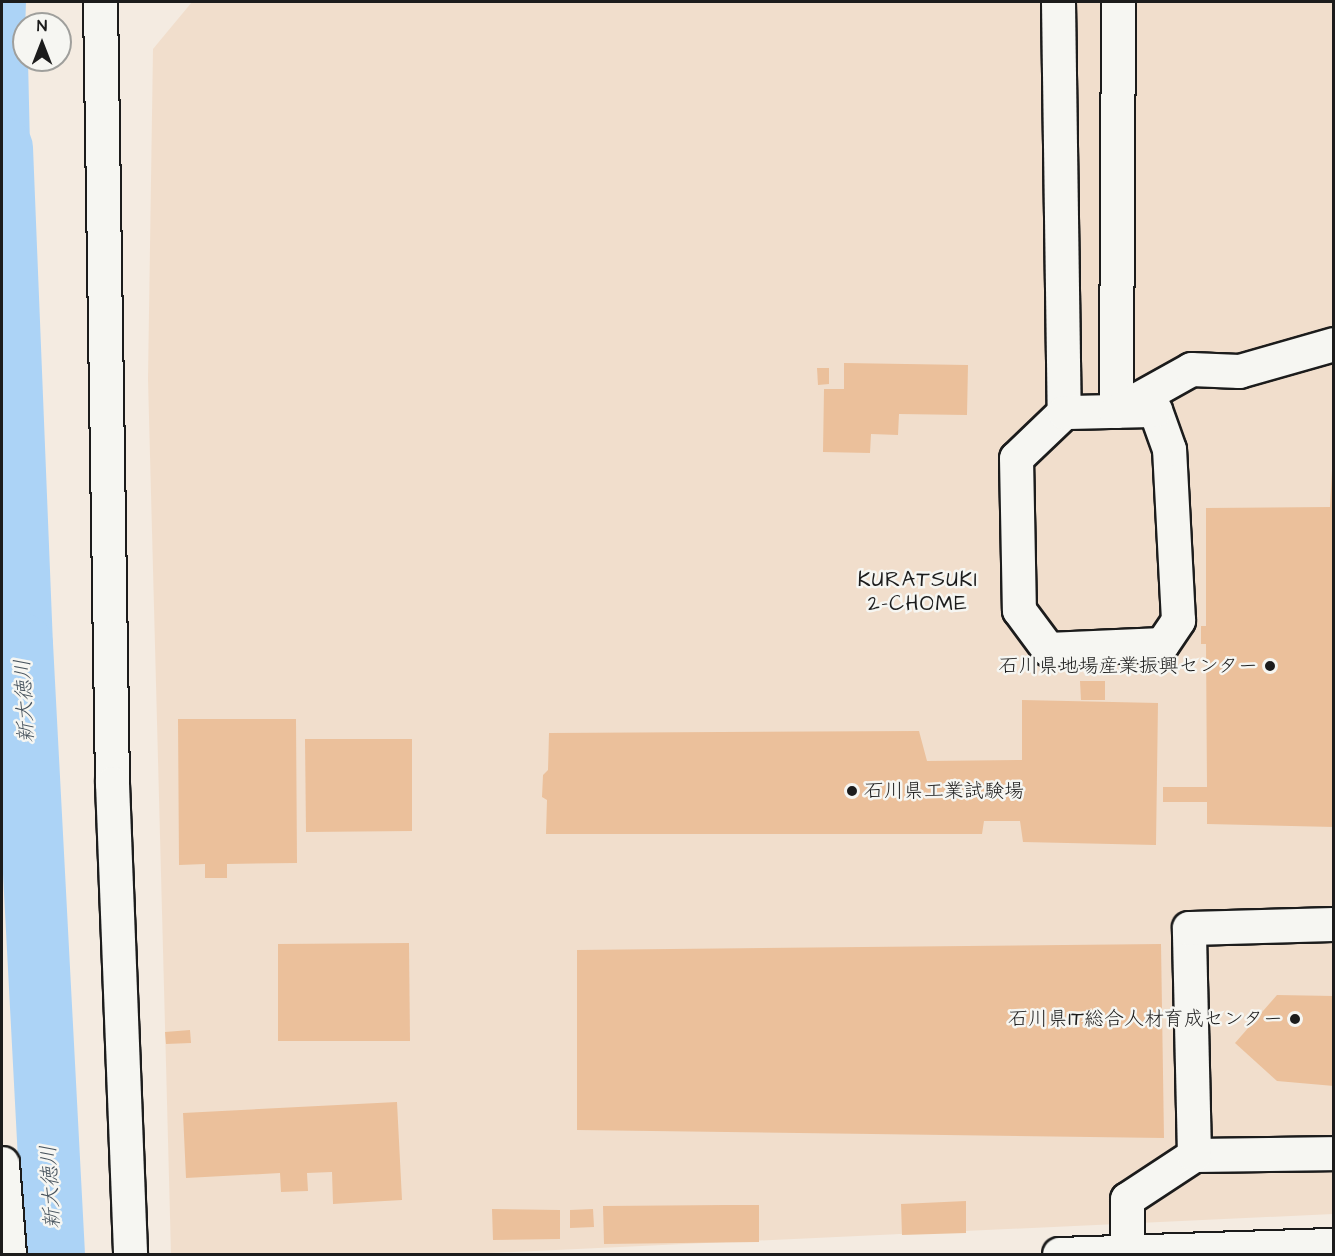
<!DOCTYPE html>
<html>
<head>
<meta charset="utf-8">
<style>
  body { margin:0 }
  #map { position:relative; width:1335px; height:1256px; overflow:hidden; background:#f4ebe1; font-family:"Architects Daughter","Klee One",sans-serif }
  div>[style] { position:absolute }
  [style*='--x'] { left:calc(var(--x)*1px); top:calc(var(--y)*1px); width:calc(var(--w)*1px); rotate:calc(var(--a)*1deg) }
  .built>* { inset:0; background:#f1decc }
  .water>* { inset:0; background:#acd3f6 }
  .river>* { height:62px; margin:-31px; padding:0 31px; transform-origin:31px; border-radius:31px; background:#acd3f6 }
  .building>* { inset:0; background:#ebc09b }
  .roads { filter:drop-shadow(2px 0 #1c1c1c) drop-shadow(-2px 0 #1c1c1c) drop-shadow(0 2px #1c1c1c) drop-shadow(0 -2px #1c1c1c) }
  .minor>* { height:33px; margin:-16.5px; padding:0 16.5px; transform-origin:16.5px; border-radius:16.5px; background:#f6f6f2 }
  .dots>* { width:16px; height:16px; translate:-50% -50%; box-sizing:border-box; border:3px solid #f6f6f2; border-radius:50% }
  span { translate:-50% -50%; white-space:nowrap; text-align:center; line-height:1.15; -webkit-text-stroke:5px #f6f6f2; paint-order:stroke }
  .poi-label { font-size:20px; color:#1c1c1c }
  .right { translate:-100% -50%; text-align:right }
  .left { translate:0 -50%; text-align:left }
  .neighbourhood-label { font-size:21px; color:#1c1c1c; letter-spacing:1.5px }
  .water-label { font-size:21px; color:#47535d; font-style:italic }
  .frame { position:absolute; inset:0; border:3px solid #1c1c1c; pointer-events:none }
  .north { position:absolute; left:12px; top:12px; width:60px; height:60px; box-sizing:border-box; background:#f6f6f2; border:2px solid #9f9f9c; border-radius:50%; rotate:0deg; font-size:16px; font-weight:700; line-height:24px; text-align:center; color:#1c1c1c }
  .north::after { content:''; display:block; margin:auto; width:21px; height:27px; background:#1c1c1c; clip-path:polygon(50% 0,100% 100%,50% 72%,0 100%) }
</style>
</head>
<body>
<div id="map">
  <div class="built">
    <div style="clip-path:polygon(192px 2px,1333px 2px,1333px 1214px,468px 1254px,171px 1254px,148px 379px,153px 49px)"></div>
  </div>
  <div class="water">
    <div style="clip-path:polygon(2px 2px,26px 2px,24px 60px,28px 60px,31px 190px,31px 364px,2px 371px)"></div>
  </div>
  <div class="river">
    <div style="--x:2;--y:148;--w:496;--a:87.7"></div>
    <div style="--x:22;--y:644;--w:611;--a:87"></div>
  </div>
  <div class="building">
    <div style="clip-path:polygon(844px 363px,968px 365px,967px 415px,899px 414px,898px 435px,871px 434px,870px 453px,823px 452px,824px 389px,844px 389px)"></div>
    <div style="clip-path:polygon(817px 368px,829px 368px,829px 384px,818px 385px)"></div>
    <div style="clip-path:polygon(1334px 433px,1334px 827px,1207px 824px,1207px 802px,1163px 802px,1163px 787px,1207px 787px,1206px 644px,1201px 644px,1201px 626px,1206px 626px,1206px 508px,1330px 507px)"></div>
    <div style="clip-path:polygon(1080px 681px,1105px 681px,1105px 700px,1081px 700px)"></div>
    <div style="clip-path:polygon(1022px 700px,1158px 703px,1156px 845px,1023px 842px,1020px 821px,984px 821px,982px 834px,546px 834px,547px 800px,542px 797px,543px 775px,548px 770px,549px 733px,919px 731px,927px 761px,1022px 760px)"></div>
    <div style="clip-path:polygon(178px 719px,296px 719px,297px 863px,227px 864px,227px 878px,205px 878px,205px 864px,179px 865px)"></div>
    <div style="clip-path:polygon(305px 739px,412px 739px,412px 831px,306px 832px)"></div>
    <div style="clip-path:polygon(409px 943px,410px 1041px,278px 1041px,278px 944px)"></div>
    <div style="clip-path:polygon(1161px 944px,1164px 1138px,577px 1130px,577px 950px)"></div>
    <div style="clip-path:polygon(1277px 995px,1334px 996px,1334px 1086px,1277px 1081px,1235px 1043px)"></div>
    <div style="clip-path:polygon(190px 1030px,191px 1043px,166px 1044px,165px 1032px)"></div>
    <div style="clip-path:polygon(397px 1102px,402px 1200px,333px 1204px,332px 1172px,307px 1173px,308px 1191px,281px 1192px,280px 1173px,186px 1178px,183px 1113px)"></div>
    <div style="clip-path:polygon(966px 1201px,966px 1233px,902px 1235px,901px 1204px)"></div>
    <div style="clip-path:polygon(725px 1205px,759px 1205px,759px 1242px,604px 1244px,603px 1206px)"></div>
    <div style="clip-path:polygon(492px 1209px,560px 1210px,560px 1239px,493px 1240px)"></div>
    <div style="clip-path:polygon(593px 1209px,594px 1227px,570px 1228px,570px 1210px)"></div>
  </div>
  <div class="roads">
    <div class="minor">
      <div style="--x:100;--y:2;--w:781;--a:89.12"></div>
      <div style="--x:112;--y:783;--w:471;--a:87.8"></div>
      <div style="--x:1058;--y:2;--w:410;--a:89.2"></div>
      <div style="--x:1064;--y:412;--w:66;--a:136.2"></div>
      <div style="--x:1016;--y:458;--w:152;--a:88.9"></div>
      <div style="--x:1019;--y:610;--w:49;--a:53.4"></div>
      <div style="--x:1048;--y:649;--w:114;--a:-2.5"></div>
      <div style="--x:1162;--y:644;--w:29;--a:-56"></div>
      <div style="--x:1178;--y:620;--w:171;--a:-93"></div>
      <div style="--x:1169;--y:449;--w:41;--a:-109.7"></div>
      <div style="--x:1155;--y:410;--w:91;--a:178.7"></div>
      <div style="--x:1118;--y:2;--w:409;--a:90.3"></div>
      <div style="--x:1116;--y:411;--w:86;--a:-29.2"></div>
      <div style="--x:1191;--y:369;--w:48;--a:2.4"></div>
      <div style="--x:1239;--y:371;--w:99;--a:-15.9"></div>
      <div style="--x:1194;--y:1155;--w:140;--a:-0.8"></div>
      <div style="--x:2;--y:1163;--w:91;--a:85.6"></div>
      <div style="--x:1127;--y:1253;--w:54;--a:-90"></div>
      <div style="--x:1127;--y:1199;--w:80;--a:-33.3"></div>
      <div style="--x:1194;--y:1155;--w:227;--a:-91.3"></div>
      <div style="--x:1189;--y:928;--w:145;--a:-1.6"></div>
      <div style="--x:1059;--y:1254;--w:275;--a:-1.9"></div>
    </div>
  </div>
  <div class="dots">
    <div style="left:1270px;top:666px;background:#1c1c1c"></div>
    <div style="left:852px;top:791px;background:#1c1c1c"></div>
    <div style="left:1295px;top:1019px;background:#1c1c1c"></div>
  </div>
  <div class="poi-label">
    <span class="right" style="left:1258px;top:666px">石川県地場産業振興センター</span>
    <span class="left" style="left:864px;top:791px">石川県工業試験場</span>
    <span class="right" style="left:1283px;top:1019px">石川県IT総合人材育成センター</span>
  </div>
  <div class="neighbourhood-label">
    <span style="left:918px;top:592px">KURATSUKI<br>2-CHOME</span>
  </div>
  <div class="water-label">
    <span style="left:25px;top:701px;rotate:-93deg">新大徳川</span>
    <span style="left:51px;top:1187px;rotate:-93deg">新大徳川</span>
  </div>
  <div class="frame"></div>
  <div class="north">N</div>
</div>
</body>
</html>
